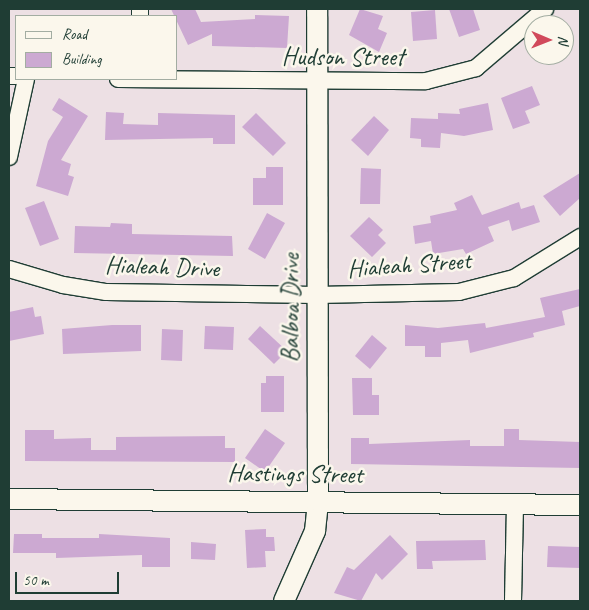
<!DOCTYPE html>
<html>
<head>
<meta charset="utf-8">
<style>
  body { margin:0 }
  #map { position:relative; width:589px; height:610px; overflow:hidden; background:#ede0e4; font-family:Caveat,sans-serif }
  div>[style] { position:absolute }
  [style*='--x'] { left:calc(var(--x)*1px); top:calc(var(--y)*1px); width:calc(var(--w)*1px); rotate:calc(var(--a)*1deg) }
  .building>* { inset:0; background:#cca9d2 }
  .roads { filter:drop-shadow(1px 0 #1f3d34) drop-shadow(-1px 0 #1f3d34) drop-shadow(0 1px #1f3d34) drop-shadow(0 -1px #1f3d34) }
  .minor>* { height:16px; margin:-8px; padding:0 8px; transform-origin:8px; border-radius:8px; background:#fbf7ec }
  .tertiary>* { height:20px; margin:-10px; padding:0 10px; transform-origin:10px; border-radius:10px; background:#fbf7ec }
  span { translate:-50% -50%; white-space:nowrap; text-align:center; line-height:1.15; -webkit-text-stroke:5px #fbf7ec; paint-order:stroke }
  .street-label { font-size:25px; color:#1f3d34 }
  .frame { position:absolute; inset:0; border:10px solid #1f3d34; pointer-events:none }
  .legend { position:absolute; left:15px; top:15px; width:162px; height:65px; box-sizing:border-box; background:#fbf7ec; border:1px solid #a3ada2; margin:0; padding:6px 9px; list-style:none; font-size:15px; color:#1f3d34 }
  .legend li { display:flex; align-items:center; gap:10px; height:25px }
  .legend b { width:25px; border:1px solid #a3ada2 }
  .north { position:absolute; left:524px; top:15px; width:50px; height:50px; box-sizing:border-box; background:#fbf7ec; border:1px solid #a3ada2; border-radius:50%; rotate:91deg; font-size:14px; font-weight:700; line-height:20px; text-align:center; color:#1f3d34 }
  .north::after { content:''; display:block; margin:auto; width:18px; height:22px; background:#d1495b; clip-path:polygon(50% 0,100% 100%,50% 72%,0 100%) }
  .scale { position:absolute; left:15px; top:572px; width:104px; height:22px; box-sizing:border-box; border:2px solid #1f3d34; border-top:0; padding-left:6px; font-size:15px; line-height:18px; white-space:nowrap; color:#1f3d34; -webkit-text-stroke:4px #fbf7ec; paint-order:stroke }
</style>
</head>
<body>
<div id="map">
  <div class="building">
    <div style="clip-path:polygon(171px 9px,195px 9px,201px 22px,255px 19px,255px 15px,289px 16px,287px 48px,212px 46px,212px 34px,188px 45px)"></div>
    <div style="clip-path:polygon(360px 9px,383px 16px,378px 29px,387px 33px,379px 52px,349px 35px)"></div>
    <div style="clip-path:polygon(449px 9px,473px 9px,480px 30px,459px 37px)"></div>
    <div style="clip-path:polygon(435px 10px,437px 39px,413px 41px,411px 12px)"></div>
    <div style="clip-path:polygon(532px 86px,540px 105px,525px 111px,530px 123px,513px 129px,501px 98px)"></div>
    <div style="clip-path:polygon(59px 98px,88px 116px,61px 160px,71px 164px,68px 175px,74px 177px,68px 196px,36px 186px,48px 141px,63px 117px,52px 110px)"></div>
    <div style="clip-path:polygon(488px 103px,493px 130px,464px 136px,441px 133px,440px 148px,421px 147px,421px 139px,410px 138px,411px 118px,438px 119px,438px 113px,460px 114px,459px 109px)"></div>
    <div style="clip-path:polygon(106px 112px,124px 113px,123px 124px,158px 125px,158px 113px,235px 115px,235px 144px,213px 144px,213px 138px,105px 140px)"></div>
    <div style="clip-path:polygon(256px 113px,286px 143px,273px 156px,242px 127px)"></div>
    <div style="clip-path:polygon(374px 116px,389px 130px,368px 156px,351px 140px)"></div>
    <div style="clip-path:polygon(266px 167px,283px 167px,283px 205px,253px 205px,253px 178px,266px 178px)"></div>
    <div style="clip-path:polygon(361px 168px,381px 169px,380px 204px,360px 204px)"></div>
    <div style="clip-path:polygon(580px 173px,580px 198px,560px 216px,543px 196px)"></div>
    <div style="clip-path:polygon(472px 195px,482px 215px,519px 202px,521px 209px,534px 205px,540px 222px,512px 231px,509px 220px,488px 227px,494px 241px,466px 254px,463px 249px,433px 254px,431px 241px,415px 244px,413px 226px,431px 223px,430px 216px,457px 210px,454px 203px)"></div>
    <div style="clip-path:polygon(44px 201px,59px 239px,40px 246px,25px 208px)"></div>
    <div style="clip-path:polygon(267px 213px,285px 223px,265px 259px,248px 249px)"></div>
    <div style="clip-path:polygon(369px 217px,383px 230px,378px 235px,386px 243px,372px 257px,350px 236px)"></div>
    <div style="clip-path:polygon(111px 223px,132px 224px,132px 234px,232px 236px,233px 256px,74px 253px,75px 226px,110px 227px)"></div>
    <div style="clip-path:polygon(580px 289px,580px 306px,562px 311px,565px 325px,533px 333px,534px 337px,470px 353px,468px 340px,441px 343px,441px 357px,425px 357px,425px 346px,405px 346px,405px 325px,438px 328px,485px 323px,486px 328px,545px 317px,540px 298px)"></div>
    <div style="clip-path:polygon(33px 307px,35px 317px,41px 316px,44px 334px,9px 341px,9px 312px)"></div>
    <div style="clip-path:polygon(112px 325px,141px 325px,141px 351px,63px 354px,62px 329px)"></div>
    <div style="clip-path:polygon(205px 326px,234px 327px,233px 350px,204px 349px)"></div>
    <div style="clip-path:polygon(260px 326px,287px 351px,274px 364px,248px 339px)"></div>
    <div style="clip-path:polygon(162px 329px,183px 330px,182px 361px,161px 360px)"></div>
    <div style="clip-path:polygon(372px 335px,387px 348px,370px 369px,355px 356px)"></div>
    <div style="clip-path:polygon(266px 376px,284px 376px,284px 412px,261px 412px,261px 383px,266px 383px)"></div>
    <div style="clip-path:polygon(352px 378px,372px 378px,372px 395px,379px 395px,379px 415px,353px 415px)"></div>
    <div style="clip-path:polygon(265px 429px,285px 443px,265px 472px,245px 458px)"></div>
    <div style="clip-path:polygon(504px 429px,519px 429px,519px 440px,580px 442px,580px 468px,351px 464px,351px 438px,369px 438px,369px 444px,470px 440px,470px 446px,504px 446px)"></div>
    <div style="clip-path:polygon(25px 430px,54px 430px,54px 439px,91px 438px,91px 450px,116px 450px,116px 437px,225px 436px,225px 448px,235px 448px,235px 462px,25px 461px)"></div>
    <div style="clip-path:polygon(266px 529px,266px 537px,274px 537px,275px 551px,265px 551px,266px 567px,247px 568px,245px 530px)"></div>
    <div style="clip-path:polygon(14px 534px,42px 534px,42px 538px,99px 538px,99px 534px,170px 538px,170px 567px,142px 567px,142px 555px,56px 558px,56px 553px,13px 553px)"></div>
    <div style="clip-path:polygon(390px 535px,408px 554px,382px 580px,376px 573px,361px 601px,334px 593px,347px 567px,354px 570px)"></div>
    <div style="clip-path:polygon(485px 540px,486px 560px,432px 561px,433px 569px,417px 569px,416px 541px)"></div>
    <div style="clip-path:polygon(191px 542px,216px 544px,215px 560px,191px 559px)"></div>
    <div style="clip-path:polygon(548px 546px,580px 547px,580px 568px,547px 567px)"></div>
  </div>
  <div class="roads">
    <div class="minor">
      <div style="--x:140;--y:9;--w:7;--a:90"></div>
      <div style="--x:9;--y:76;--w:7;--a:0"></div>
      <div style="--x:118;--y:79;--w:308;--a:0.4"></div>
      <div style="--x:426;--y:81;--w:52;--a:-14.6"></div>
      <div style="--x:476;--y:68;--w:91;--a:-40.5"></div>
      <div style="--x:9;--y:157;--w:80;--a:-77.7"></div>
      <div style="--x:9;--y:269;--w:56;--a:16.5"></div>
      <div style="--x:63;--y:285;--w:44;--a:9.2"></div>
      <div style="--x:106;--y:292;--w:211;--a:0.8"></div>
      <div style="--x:317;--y:295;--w:142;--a:-1.2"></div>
      <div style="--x:459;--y:292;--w:57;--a:-14.3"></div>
      <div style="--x:514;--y:278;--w:78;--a:-31.8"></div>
      <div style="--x:513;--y:601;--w:97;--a:-88.8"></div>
    </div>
    <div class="tertiary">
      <div style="--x:9;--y:499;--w:571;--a:0.6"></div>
      <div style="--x:284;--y:601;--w:77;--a:-66.1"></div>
      <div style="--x:315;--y:531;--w:31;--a:-84"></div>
      <div style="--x:318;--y:500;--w:491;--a:-90.1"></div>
    </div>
  </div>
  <div class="street-label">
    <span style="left:343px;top:57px">Hudson Street</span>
    <span style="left:409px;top:265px;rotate:-4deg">Hialeah Street</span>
    <span style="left:162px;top:267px;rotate:2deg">Hialeah Drive</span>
    <span style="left:291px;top:308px;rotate:-90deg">Balboa Drive</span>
    <span style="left:295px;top:474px;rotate:1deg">Hastings Street</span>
  </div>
  <div class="frame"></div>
  <ul class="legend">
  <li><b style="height:6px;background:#fbf7ec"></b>Road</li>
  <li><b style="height:14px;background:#cca9d2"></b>Building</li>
  </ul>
  <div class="north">N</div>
  <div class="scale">50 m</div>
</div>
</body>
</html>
